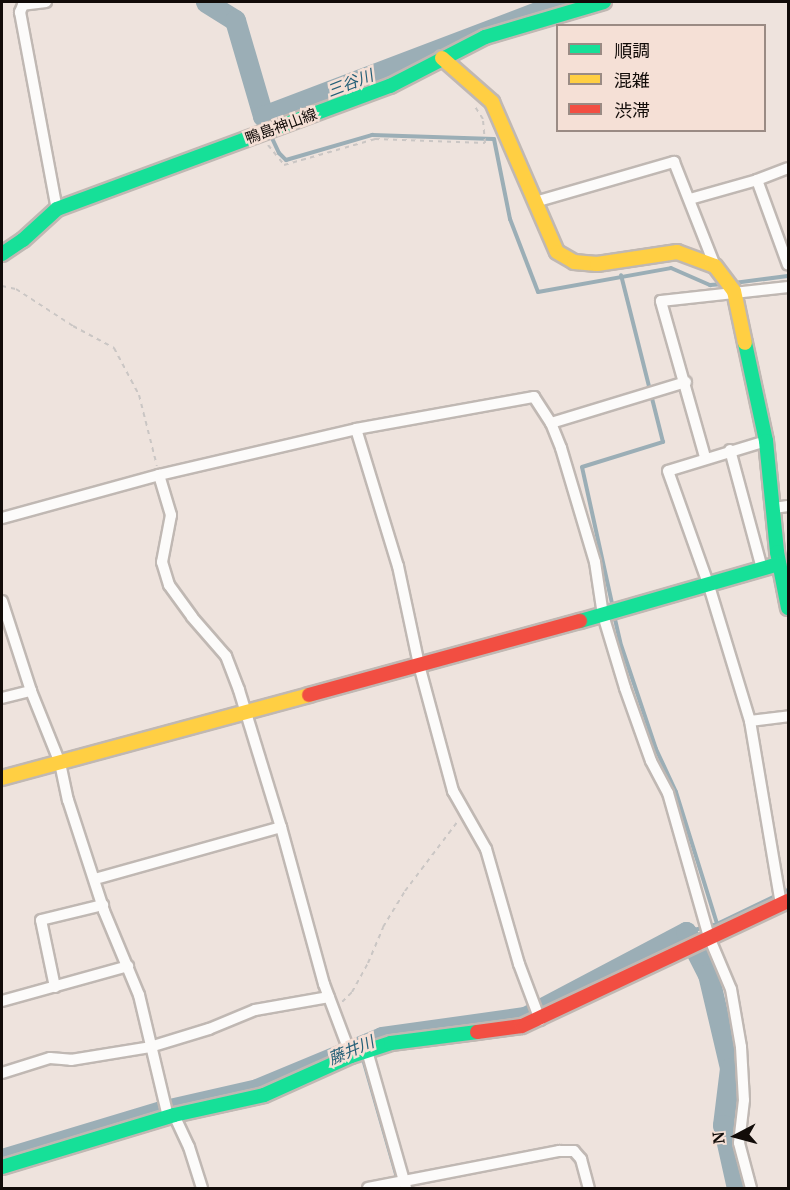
<!DOCTYPE html>
<html>
<head>
<meta charset="utf-8">
<style>
  body { margin:0 }
  #map { position:relative; width:790px; height:1190px; overflow:hidden; background:#eee3dd; font-family:"PT Serif","Noto Sans JP",serif }
  div>[style] { position:absolute }
  [style*='--x'] { left:calc(var(--x)*1px); top:calc(var(--y)*1px); width:calc(var(--w)*1px); rotate:calc(var(--a)*1deg) }
  .stream>* { height:4px; margin:-2px; padding:0 2px; transform-origin:2px; border-radius:2px; background:#9baeb6 }
  .river>* { height:21px; margin:-10.5px; padding:0 10.5px; transform-origin:10.5px; border-radius:10.5px; background:#9baeb6 }
  .path>* { height:2px; margin-top:-1px; transform-origin:0; background:repeating-linear-gradient(90deg,#cac6c4 0 4.5px,transparent 0 9px) }
  .roads { filter:drop-shadow(2px 0 #c0b8b3) drop-shadow(-2px 0 #c0b8b3) drop-shadow(0 2px #c0b8b3) drop-shadow(0 -2px #c0b8b3) }
  .street>* { height:10px; margin:-5px; padding:0 5px; transform-origin:5px; border-radius:5px; background:#fcfbfa }
  .fast>* { height:14px; margin:-7px; padding:0 7px; transform-origin:7px; border-radius:7px; background:#16e098 }
  .slow>* { height:14px; margin:-7px; padding:0 7px; transform-origin:7px; border-radius:7px; background:#ffcf43 }
  .jam>* { height:14px; margin:-7px; padding:0 7px; transform-origin:7px; border-radius:7px; background:#f24e42 }
  span { translate:-50% -50%; white-space:nowrap; text-align:center; line-height:1.15; -webkit-text-stroke:5px #f5e0d6; paint-order:stroke }
  .street-label { font-size:15px; color:#120c09 }
  .water-label { font-size:16px; color:#245f77; font-style:italic }
  .frame { position:absolute; inset:0; border:3px solid #120c09; pointer-events:none }
  .legend { position:absolute; left:556px; top:24px; width:210px; height:108px; box-sizing:border-box; background:#f5e0d6; border:2px solid #9a8b84; margin:0; padding:8px 10px; list-style:none; font-size:18px; color:#120c09 }
  .legend li { display:flex; align-items:center; gap:12px; height:30px }
  .legend b { width:30px; border:2px solid #9a8b84 }
  .north { position:absolute; left:706px; top:1106px; width:60px; height:60px; -webkit-text-stroke:4px #f5e0d6; paint-order:stroke; rotate:264deg; font-size:16px; font-weight:700; line-height:24px; text-align:center; color:#120c09 }
  .north::after { content:''; display:block; margin:auto; width:21px; height:27px; background:#120c09; clip-path:polygon(50% 0,100% 100%,50% 72%,0 100%) }
</style>
</head>
<body>
<div id="map">
  <div class="stream">
    <div style="--x:263;--y:116;--w:12;--a:70"></div>
    <div style="--x:271;--y:136;--w:19;--a:65"></div>
    <div style="--x:279;--y:153;--w:10;--a:45"></div>
    <div style="--x:286;--y:160;--w:90;--a:-16.2"></div>
    <div style="--x:372;--y:135;--w:122;--a:1.9"></div>
    <div style="--x:494;--y:139;--w:82;--a:78.7"></div>
    <div style="--x:510;--y:219;--w:78;--a:69"></div>
    <div style="--x:538;--y:292;--w:135;--a:-10.2"></div>
    <div style="--x:671;--y:268;--w:43;--a:23.6"></div>
    <div style="--x:710;--y:285;--w:14;--a:-4"></div>
    <div style="--x:734;--y:283;--w:54;--a:-7.4"></div>
    <div style="--x:613;--y:608;--w:144;--a:-102.4"></div>
    <div style="--x:582;--y:467;--w:85;--a:-17.2"></div>
    <div style="--x:663;--y:442;--w:172;--a:-104.1"></div>
    <div style="--x:614;--y:615;--w:28;--a:77"></div>
    <div style="--x:620;--y:642;--w:113;--a:71.4"></div>
    <div style="--x:656;--y:749;--w:47;--a:65.1"></div>
    <div style="--x:676;--y:792;--w:138;--a:72.7"></div>
    <div style="--x:686;--y:932;--w:32;--a:-14"></div>
    <div style="--x:717;--y:924;--w:79;--a:-25.6"></div>
    <div style="--x:363;--y:1059;--w:134;--a:74"></div>
  </div>
  <div class="river">
    <div style="--x:206;--y:2;--w:34;--a:32"></div>
    <div style="--x:235;--y:20;--w:100;--a:73.7"></div>
    <div style="--x:263;--y:116;--w:321;--a:-20.8"></div>
    <div style="--x:695;--y:949;--w:28;--a:63"></div>
    <div style="--x:708;--y:974;--w:97;--a:76.8"></div>
    <div style="--x:730;--y:1068;--w:57;--a:97"></div>
    <div style="--x:723;--y:1125;--w:65;--a:77.5"></div>
    <div style="--x:2;--y:1159;--w:166;--a:-16.8"></div>
    <div style="--x:161;--y:1111;--w:98;--a:-12.9"></div>
    <div style="--x:257;--y:1089;--w:135;--a:-22.6"></div>
    <div style="--x:382;--y:1037;--w:144;--a:-8"></div>
    <div style="--x:525;--y:1017;--w:182;--a:-27.8"></div>
    <div style="--x:686;--y:932;--w:8;--a:60"></div>
  </div>
  <div class="path">
    <div style="--x:268;--y:145;--w:26;--a:51"></div>
    <div style="--x:284;--y:165;--w:95;--a:-15.9"></div>
    <div style="--x:375;--y:139;--w:110;--a:2.1"></div>
    <div style="--x:485;--y:143;--w:24;--a:-95"></div>
    <div style="--x:483;--y:119;--w:17;--a:-123"></div>
    <div style="--x:2;--y:286;--w:14;--a:12"></div>
    <div style="--x:16;--y:289;--w:68;--a:33"></div>
    <div style="--x:73;--y:326;--w:47;--a:28.2"></div>
    <div style="--x:114;--y:348;--w:53;--a:62"></div>
    <div style="--x:139;--y:395;--w:73;--a:75.8"></div>
    <div style="--x:2;--y:314;--w:22;--a:90"></div>
    <div style="--x:342;--y:1002;--w:14;--a:-45"></div>
    <div style="--x:352;--y:992;--w:33;--a:-61"></div>
    <div style="--x:368;--y:963;--w:39;--a:-67"></div>
    <div style="--x:383;--y:927;--w:42;--a:-58.6"></div>
    <div style="--x:405;--y:891;--w:88;--a:-52.9"></div>
  </div>
  <div class="roads">
    <div class="street">
      <div style="--x:46;--y:2;--w:23;--a:173"></div>
      <div style="--x:23;--y:5;--w:8;--a:113"></div>
      <div style="--x:20;--y:12;--w:200;--a:79.4"></div>
      <div style="--x:757;--y:180;--w:90;--a:70"></div>
      <div style="--x:690;--y:199;--w:70;--a:-15.8"></div>
      <div style="--x:757;--y:180;--w:33;--a:-21"></div>
      <div style="--x:535;--y:202;--w:145;--a:-16.1"></div>
      <div style="--x:674;--y:162;--w:112;--a:68.5"></div>
      <div style="--x:551;--y:423;--w:141;--a:-16.9"></div>
      <div style="--x:356;--y:429;--w:143;--a:73"></div>
      <div style="--x:398;--y:566;--w:101;--a:78"></div>
      <div style="--x:419;--y:665;--w:131;--a:74.9"></div>
      <div style="--x:453;--y:791;--w:67;--a:60.4"></div>
      <div style="--x:486;--y:849;--w:120;--a:74"></div>
      <div style="--x:519;--y:964;--w:60;--a:69.4"></div>
      <div style="--x:766;--y:441;--w:102;--a:163"></div>
      <div style="--x:668;--y:471;--w:122;--a:70.4"></div>
      <div style="--x:709;--y:586;--w:141;--a:73.1"></div>
      <div style="--x:750;--y:721;--w:186;--a:80.4"></div>
      <div style="--x:730;--y:450;--w:123;--a:74.9"></div>
      <div style="--x:705;--y:457;--w:162;--a:-105.8"></div>
      <div style="--x:661;--y:301;--w:128;--a:-6.3"></div>
      <div style="--x:159;--y:475;--w:42;--a:73.3"></div>
      <div style="--x:171;--y:515;--w:48;--a:100.8"></div>
      <div style="--x:162;--y:562;--w:24;--a:73"></div>
      <div style="--x:169;--y:585;--w:39;--a:54"></div>
      <div style="--x:192;--y:617;--w:52;--a:48.9"></div>
      <div style="--x:226;--y:656;--w:36;--a:69"></div>
      <div style="--x:239;--y:690;--w:143;--a:73"></div>
      <div style="--x:281;--y:827;--w:163;--a:74.7"></div>
      <div style="--x:324;--y:984;--w:77;--a:69.4"></div>
      <div style="--x:774;--y:508;--w:14;--a:-8"></div>
      <div style="--x:2;--y:518;--w:163;--a:-15.3"></div>
      <div style="--x:159;--y:475;--w:202;--a:-13.1"></div>
      <div style="--x:356;--y:429;--w:181;--a:-10.2"></div>
      <div style="--x:534;--y:397;--w:31;--a:57"></div>
      <div style="--x:551;--y:423;--w:27;--a:68"></div>
      <div style="--x:561;--y:448;--w:119;--a:73.4"></div>
      <div style="--x:595;--y:562;--w:54;--a:81.4"></div>
      <div style="--x:603;--y:615;--w:76;--a:73.2"></div>
      <div style="--x:625;--y:688;--w:77;--a:70.4"></div>
      <div style="--x:651;--y:761;--w:36;--a:62"></div>
      <div style="--x:668;--y:793;--w:150;--a:74.1"></div>
      <div style="--x:709;--y:937;--w:56;--a:67.1"></div>
      <div style="--x:731;--y:989;--w:59;--a:80.2"></div>
      <div style="--x:741;--y:1047;--w:53;--a:86.8"></div>
      <div style="--x:744;--y:1100;--w:43;--a:96.6"></div>
      <div style="--x:739;--y:1143;--w:47;--a:75.1"></div>
      <div style="--x:2;--y:601;--w:95;--a:72.1"></div>
      <div style="--x:31;--y:691;--w:78;--a:68.1"></div>
      <div style="--x:60;--y:763;--w:38;--a:78"></div>
      <div style="--x:68;--y:800;--w:117;--a:72"></div>
      <div style="--x:104;--y:911;--w:91;--a:67.4"></div>
      <div style="--x:139;--y:995;--w:125;--a:76.6"></div>
      <div style="--x:2;--y:698;--w:30;--a:-14"></div>
      <div style="--x:750;--y:721;--w:38;--a:-7"></div>
      <div style="--x:95;--y:879;--w:193;--a:-15.6"></div>
      <div style="--x:55;--y:987;--w:68;--a:-101.8"></div>
      <div style="--x:41;--y:920;--w:64;--a:-13.6"></div>
      <div style="--x:2;--y:1001;--w:131;--a:-15.5"></div>
      <div style="--x:367;--y:1051;--w:142;--a:74.1"></div>
      <div style="--x:2;--y:1073;--w:50;--a:-17.4"></div>
      <div style="--x:50;--y:1058;--w:21;--a:5"></div>
      <div style="--x:71;--y:1060;--w:80;--a:-9.3"></div>
      <div style="--x:150;--y:1047;--w:62;--a:-17"></div>
      <div style="--x:209;--y:1029;--w:50;--a:-22.4"></div>
      <div style="--x:255;--y:1010;--w:75;--a:-10"></div>
      <div style="--x:174;--y:1115;--w:35;--a:65"></div>
      <div style="--x:189;--y:1147;--w:43;--a:72.4"></div>
      <div style="--x:368;--y:1188;--w:195;--a:-11"></div>
      <div style="--x:559;--y:1151;--w:15;--a:0"></div>
      <div style="--x:574;--y:1151;--w:11;--a:49"></div>
      <div style="--x:581;--y:1159;--w:30;--a:75"></div>
    </div>
    <div class="fast">
      <div style="--x:2;--y:254;--w:25;--a:-34"></div>
      <div style="--x:23;--y:240;--w:46;--a:-42.4"></div>
      <div style="--x:57;--y:209;--w:355;--a:-20.3"></div>
      <div style="--x:390;--y:86;--w:107;--a:-27.3"></div>
      <div style="--x:485;--y:37;--w:124;--a:-16.4"></div>
      <div style="--x:745;--y:343;--w:100;--a:77.9"></div>
      <div style="--x:766;--y:441;--w:112;--a:84.3"></div>
      <div style="--x:777;--y:552;--w:57;--a:78.9"></div>
      <div style="--x:580;--y:621;--w:207;--a:-16"></div>
      <div style="--x:2;--y:1167;--w:180;--a:-16.8"></div>
      <div style="--x:174;--y:1115;--w:92;--a:-12.5"></div>
      <div style="--x:264;--y:1095;--w:95;--a:-24.1"></div>
      <div style="--x:351;--y:1056;--w:42;--a:-18"></div>
      <div style="--x:391;--y:1043;--w:87;--a:-7.3"></div>
    </div>
    <div class="slow">
      <div style="--x:442;--y:58;--w:67;--a:41.3"></div>
      <div style="--x:492;--y:102;--w:163;--a:66.6"></div>
      <div style="--x:557;--y:252;--w:20;--a:30"></div>
      <div style="--x:574;--y:262;--w:23;--a:5"></div>
      <div style="--x:597;--y:264;--w:81;--a:-8.5"></div>
      <div style="--x:677;--y:252;--w:40;--a:20.2"></div>
      <div style="--x:715;--y:266;--w:31;--a:53"></div>
      <div style="--x:734;--y:291;--w:53;--a:78.1"></div>
      <div style="--x:2;--y:778;--w:318;--a:-15.1"></div>
    </div>
    <div class="jam">
      <div style="--x:309;--y:695;--w:281;--a:-15.3"></div>
      <div style="--x:477;--y:1032;--w:45;--a:-7.6"></div>
      <div style="--x:522;--y:1026;--w:294;--a:-25.2"></div>
    </div>
  </div>
  <div class="street-label">
    <span style="left:281px;top:126px;rotate:-20deg">鴨島神山線</span>
  </div>
  <div class="water-label">
    <span style="left:350px;top:83px;rotate:-21deg">三谷川</span>
    <span style="left:351px;top:1050px;rotate:-23deg">藤井川</span>
  </div>
  <div class="frame"></div>
  <ul class="legend">
  <li><b style="height:8px;background:#16e098"></b>順調</li>
  <li><b style="height:8px;background:#ffcf43"></b>混雑</li>
  <li><b style="height:8px;background:#f24e42"></b>渋滞</li>
  </ul>
  <div class="north">N</div>
</div>
</body>
</html>
